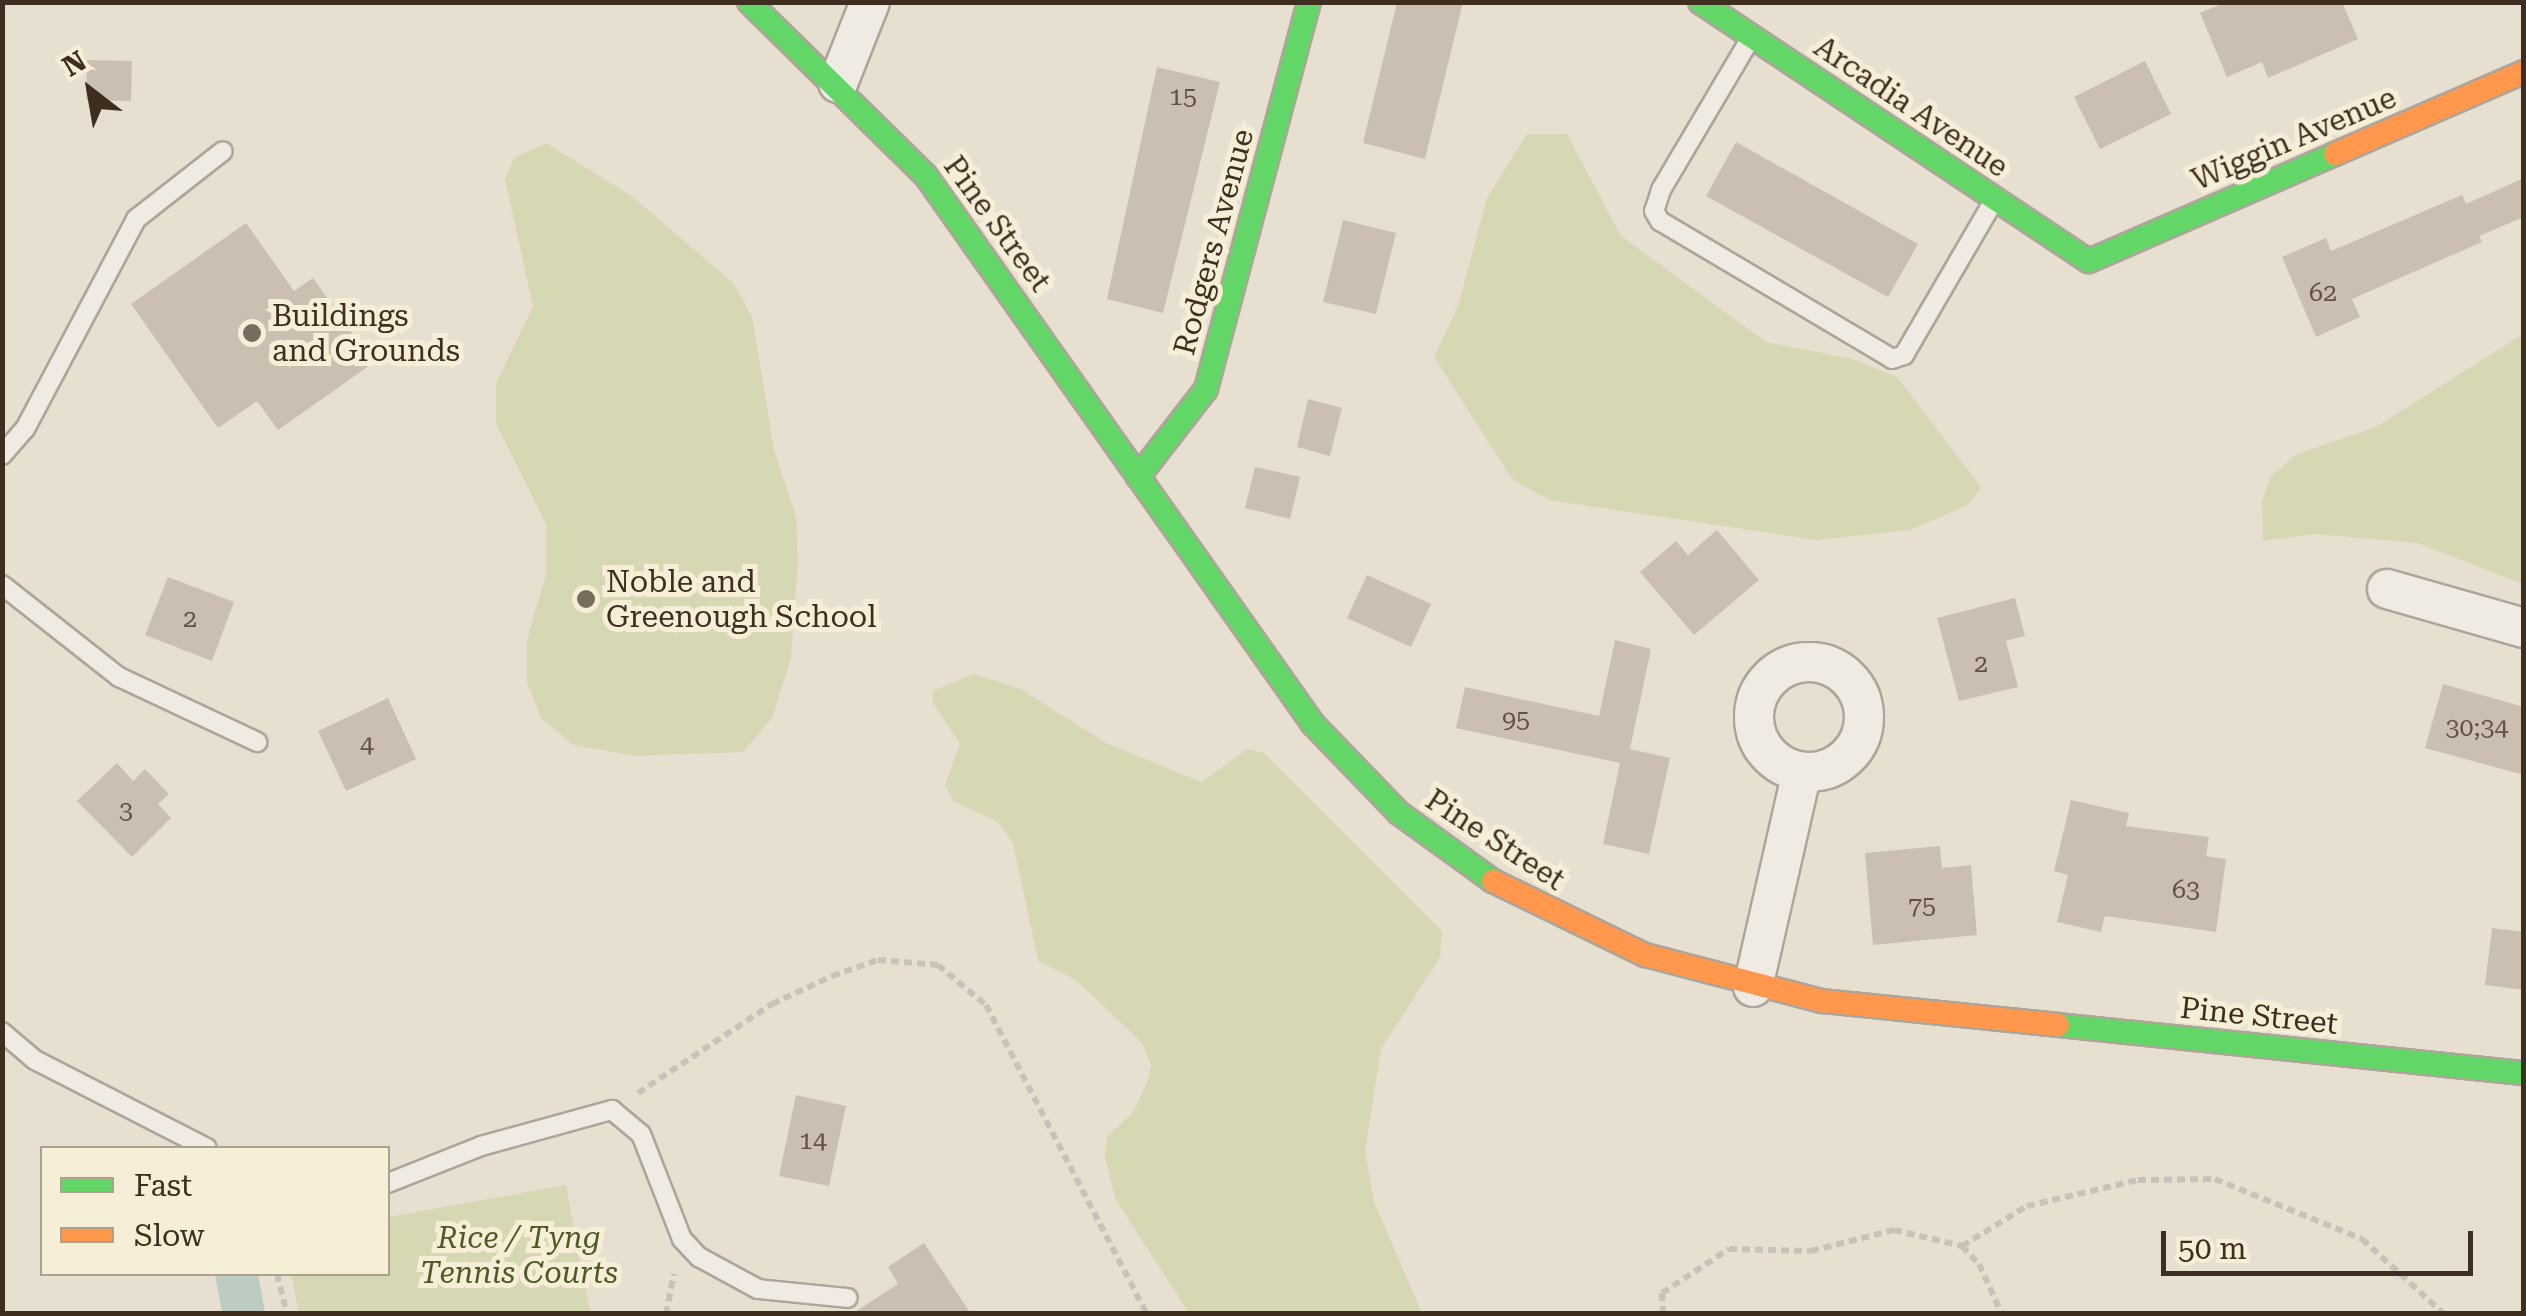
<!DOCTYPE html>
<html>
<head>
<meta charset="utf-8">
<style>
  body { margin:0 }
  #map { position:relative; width:2526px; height:1316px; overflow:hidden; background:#e7e0d1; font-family:"Roboto Serif",serif }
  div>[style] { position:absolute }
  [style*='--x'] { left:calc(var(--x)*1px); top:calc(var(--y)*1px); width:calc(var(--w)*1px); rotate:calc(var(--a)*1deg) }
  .green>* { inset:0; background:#d6d7b3 }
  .water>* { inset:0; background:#bcccc2 }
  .building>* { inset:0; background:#cbbfb2 }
  .path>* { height:6px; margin-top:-3px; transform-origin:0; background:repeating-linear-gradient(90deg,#c8c2b9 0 8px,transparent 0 13px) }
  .roads { filter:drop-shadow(2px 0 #ada599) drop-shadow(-2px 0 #ada599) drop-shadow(0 2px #ada599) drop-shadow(0 -2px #ada599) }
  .lane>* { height:18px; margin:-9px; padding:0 9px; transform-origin:9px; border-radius:9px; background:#efebe3 }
  .street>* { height:38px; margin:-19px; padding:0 19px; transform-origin:19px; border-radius:19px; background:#efebe3 }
  .street>.ring { margin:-19px; padding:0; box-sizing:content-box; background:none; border:38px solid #efebe3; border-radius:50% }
  .fast>* { height:22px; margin:-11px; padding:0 11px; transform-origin:11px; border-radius:11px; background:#63d668 }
  .slow>* { height:22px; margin:-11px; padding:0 11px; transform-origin:11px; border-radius:11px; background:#ff974d }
  .dots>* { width:28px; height:28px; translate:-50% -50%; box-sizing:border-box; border:5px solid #f7eed8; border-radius:50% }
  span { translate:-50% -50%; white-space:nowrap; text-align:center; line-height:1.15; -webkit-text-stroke:10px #f7eed8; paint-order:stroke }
  .number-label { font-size:25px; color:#605244 }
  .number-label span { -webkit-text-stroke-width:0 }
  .street-label { font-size:30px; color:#3d2e20 }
  .poi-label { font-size:30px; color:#3d2e20 }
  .left { translate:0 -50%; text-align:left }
  .park-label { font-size:30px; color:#4d5a26; font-style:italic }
  .frame { position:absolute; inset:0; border:5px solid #3d2e20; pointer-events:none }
  .legend { position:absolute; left:40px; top:1146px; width:350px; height:130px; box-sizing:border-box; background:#f7eed8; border:2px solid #ada18e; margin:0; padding:12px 18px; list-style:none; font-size:30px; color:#3d2e20 }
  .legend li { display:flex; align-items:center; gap:20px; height:50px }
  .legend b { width:50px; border:2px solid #ada18e }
  .north { position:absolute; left:40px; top:40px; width:100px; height:100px; -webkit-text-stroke:8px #f7eed8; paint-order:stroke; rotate:329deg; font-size:28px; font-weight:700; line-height:40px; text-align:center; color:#3d2e20 }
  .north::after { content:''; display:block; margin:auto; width:35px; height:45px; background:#3d2e20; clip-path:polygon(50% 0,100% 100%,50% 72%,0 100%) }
  .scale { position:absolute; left:2161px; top:1231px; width:312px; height:45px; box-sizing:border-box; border:5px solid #3d2e20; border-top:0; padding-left:12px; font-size:30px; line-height:35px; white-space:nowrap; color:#3d2e20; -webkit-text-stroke:8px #f7eed8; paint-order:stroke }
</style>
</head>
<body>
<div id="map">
  <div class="green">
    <div style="clip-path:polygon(1527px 134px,1567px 134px,1621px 236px,1766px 342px,1852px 359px,1897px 377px,1981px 487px,1968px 505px,1910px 530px,1816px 540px,1549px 500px,1512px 479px,1434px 357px,1458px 306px,1487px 198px)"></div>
    <div style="clip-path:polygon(546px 143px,632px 196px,734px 284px,752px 317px,774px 450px,796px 517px,798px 562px,791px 658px,772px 718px,743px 752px,635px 756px,574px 745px,541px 718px,527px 682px,527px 640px,546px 574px,546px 524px,496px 423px,496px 383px,533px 307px,505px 179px,514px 158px)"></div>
    <div style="clip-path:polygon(2523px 334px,2523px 584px,2417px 543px,2315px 534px,2263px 541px,2262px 502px,2270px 477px,2297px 454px,2376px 427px)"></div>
    <div style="clip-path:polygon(974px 674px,1021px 689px,1106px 743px,1202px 782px,1247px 749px,1264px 753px,1442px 931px,1440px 957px,1381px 1049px,1365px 1151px,1374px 1202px,1422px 1313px,1189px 1313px,1116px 1200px,1105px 1158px,1107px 1137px,1133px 1112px,1147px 1083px,1151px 1065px,1142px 1043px,1076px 980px,1038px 961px,1013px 843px,998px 822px,954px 801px,945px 785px,960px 744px,932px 701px,933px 691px)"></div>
    <div style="clip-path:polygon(566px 1185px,590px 1313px,299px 1313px,291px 1274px,388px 1274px,388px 1217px)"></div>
  </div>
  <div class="water">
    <div style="clip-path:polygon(215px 1274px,258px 1274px,265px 1313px,222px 1313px)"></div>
  </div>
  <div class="building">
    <div style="clip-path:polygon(1397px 2px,1463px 2px,1425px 159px,1363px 143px)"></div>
    <div style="clip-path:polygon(2226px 2px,2342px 2px,2358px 39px,2268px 78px,2262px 62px,2227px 77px,2200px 13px)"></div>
    <div style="clip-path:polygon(87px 60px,132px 61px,131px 101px,86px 100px)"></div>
    <div style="clip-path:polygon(2145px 61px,2171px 114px,2100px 149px,2074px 97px)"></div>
    <div style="clip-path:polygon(1157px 67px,1220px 82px,1163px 313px,1107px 299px)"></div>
    <div style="clip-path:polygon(1736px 142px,1918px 244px,1888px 297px,1706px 196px)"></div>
    <div style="clip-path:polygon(2524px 178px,2524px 217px,2479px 236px,2482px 242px,2352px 299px,2360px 317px,2316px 337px,2282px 257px,2326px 238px,2331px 251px,2462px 195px,2466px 204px)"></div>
    <div style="clip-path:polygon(1343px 220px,1396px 233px,1376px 314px,1323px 302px)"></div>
    <div style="clip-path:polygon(246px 223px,294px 291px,313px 278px,373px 363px,278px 430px,257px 401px,218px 428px,131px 304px)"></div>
    <div style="clip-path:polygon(1308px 399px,1342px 408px,1330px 456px,1297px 447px)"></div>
    <div style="clip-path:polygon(1255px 467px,1300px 477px,1290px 519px,1245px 508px)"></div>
    <div style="clip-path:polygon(1717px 530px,1759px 580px,1694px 635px,1640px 572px,1676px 541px,1688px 555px)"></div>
    <div style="clip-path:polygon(1367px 575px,1431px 604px,1411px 647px,1347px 618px)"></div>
    <div style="clip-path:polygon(168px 577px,234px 602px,212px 661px,145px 635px)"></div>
    <div style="clip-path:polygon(2015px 598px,2025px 636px,2006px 641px,2018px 687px,1959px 701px,1937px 618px)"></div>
    <div style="clip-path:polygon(1615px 640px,1651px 649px,1630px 749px,1670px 758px,1649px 854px,1603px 844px,1620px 763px,1456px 728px,1465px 687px,1599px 716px)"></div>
    <div style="clip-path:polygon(2443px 684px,2524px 707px,2524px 775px,2425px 748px)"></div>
    <div style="clip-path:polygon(388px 698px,416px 759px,346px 791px,318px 731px)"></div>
    <div style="clip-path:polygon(117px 763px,133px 781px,145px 769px,169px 794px,158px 804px,171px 818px,132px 857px,77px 801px)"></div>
    <div style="clip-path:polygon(2071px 800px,2129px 813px,2126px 826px,2209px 837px,2206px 856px,2226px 859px,2216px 932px,2105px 916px,2101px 932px,2057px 922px,2068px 875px,2054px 871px)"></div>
    <div style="clip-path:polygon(1940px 846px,1942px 868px,1971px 865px,1977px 935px,1873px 945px,1865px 853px)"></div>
    <div style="clip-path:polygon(2492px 928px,2524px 932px,2524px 990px,2485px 985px)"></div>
    <div style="clip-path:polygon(796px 1095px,846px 1106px,829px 1186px,779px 1176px)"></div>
    <div style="clip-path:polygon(924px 1243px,971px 1314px,852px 1314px,898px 1284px,888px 1267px)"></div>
  </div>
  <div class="path">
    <div style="--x:638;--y:1093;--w:161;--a:-33.6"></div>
    <div style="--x:772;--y:1004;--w:66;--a:-25"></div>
    <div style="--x:832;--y:976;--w:49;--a:-19.2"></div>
    <div style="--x:878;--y:960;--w:60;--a:4.8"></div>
    <div style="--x:938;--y:965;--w:62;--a:39.8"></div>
    <div style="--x:986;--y:1005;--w:348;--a:62.5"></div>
    <div style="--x:1962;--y:1246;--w:76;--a:-31.6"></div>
    <div style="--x:2027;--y:1206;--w:114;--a:-13.2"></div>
    <div style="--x:2138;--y:1180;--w:77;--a:-0.7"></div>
    <div style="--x:2215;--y:1179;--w:159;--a:22.2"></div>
    <div style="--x:2362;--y:1239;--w:111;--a:42.4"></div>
    <div style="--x:277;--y:1274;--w:41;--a:76"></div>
    <div style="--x:666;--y:1314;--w:41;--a:-78.7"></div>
    <div style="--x:1663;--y:1314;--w:21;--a:-93"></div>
    <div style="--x:1662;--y:1293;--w:80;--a:-33.3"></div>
    <div style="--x:1729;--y:1249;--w:82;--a:1.4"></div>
    <div style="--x:1811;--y:1251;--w:86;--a:-14.2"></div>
    <div style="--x:1894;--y:1230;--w:70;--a:13.2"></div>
    <div style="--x:1962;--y:1246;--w:25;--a:47"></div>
    <div style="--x:1979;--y:1264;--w:55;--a:65.3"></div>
  </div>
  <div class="roads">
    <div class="lane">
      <div style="--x:1749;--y:41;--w:173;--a:120.6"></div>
      <div style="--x:1661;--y:190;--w:22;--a:108"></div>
      <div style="--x:1654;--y:211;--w:12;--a:59"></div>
      <div style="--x:1660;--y:221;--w:270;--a:30.7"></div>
      <div style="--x:1892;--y:359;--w:13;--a:-18"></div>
      <div style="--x:1904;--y:355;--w:175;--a:-59.8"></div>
      <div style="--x:2;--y:455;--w:35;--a:-49"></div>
      <div style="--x:25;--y:429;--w:238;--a:-62.1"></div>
      <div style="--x:136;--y:219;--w:110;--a:-38"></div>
      <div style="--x:2;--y:585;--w:149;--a:38.2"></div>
      <div style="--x:119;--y:677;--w:153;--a:25.2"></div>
      <div style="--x:2;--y:1032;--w:43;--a:40.3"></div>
      <div style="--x:35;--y:1060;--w:193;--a:27.1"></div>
      <div style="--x:388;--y:1183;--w:100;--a:-21.7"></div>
      <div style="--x:481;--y:1146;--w:136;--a:-15.4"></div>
      <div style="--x:612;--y:1110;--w:38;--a:40"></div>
      <div style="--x:641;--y:1134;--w:113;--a:68.7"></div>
      <div style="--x:682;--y:1239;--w:25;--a:47"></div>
      <div style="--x:699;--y:1257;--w:67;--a:28.5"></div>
      <div style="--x:758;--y:1289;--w:90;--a:5.7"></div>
    </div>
    <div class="street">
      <div style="--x:838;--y:83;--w:87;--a:-68.4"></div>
      <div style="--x:2387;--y:589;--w:142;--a:15.9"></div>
      <div class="ring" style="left:1754px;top:662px;width:72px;height:72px"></div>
      <div style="--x:1753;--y:987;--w:221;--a:-77.2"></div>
    </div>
    <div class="fast">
      <div style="--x:749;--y:2;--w:248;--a:44.5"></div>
      <div style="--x:926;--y:176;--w:671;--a:54.77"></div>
      <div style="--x:1313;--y:724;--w:124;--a:46"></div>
      <div style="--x:1399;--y:813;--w:116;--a:35.9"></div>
      <div style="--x:1700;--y:2;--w:467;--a:33.7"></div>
      <div style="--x:2089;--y:261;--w:268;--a:-23.5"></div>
      <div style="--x:1138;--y:477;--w:111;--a:-52.3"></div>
      <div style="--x:1206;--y:389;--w:400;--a:-75.1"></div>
      <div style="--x:2058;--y:1025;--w:468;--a:5.9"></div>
    </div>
    <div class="slow">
      <div style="--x:2335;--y:154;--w:206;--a:-23.5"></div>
      <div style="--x:1493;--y:881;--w:169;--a:26"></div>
      <div style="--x:1645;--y:955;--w:183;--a:14.6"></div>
      <div style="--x:1822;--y:1001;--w:237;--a:5.8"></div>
    </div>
  </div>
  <div class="dots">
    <div style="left:252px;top:333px;background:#786c5e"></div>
    <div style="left:586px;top:599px;background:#786c5e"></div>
  </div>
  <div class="number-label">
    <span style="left:1183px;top:97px">15</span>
    <span style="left:2323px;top:293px">62</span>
    <span style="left:190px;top:619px">2</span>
    <span style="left:1981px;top:664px">2</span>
    <span style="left:1516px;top:720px">95</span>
    <span style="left:2477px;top:728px">30;34</span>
    <span style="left:367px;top:745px">4</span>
    <span style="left:126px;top:811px">3</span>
    <span style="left:2186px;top:890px">63</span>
    <span style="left:1922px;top:906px">75</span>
    <span style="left:813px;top:1141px">14</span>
  </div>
  <div class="street-label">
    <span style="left:1911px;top:107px;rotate:34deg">Arcadia Avenue</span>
    <span style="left:2294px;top:139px;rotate:-23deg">Wiggin Avenue</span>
    <span style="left:997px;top:224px;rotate:54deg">Pine Street</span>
    <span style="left:1214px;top:242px;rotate:-75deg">Rodgers Avenue</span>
    <span style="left:1495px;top:840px;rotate:33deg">Pine Street</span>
    <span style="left:2259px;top:1016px;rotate:6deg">Pine Street</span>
  </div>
  <div class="poi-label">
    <span class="left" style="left:272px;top:333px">Buildings<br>and Grounds</span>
    <span class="left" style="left:606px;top:599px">Noble and<br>Greenough School</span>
  </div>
  <div class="park-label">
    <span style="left:519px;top:1255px">Rice / Tyng<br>Tennis Courts</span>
  </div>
  <div class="frame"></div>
  <ul class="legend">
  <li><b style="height:12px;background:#63d668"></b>Fast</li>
  <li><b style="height:12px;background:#ff974d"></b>Slow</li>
  </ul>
  <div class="north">N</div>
  <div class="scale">50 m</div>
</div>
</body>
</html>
